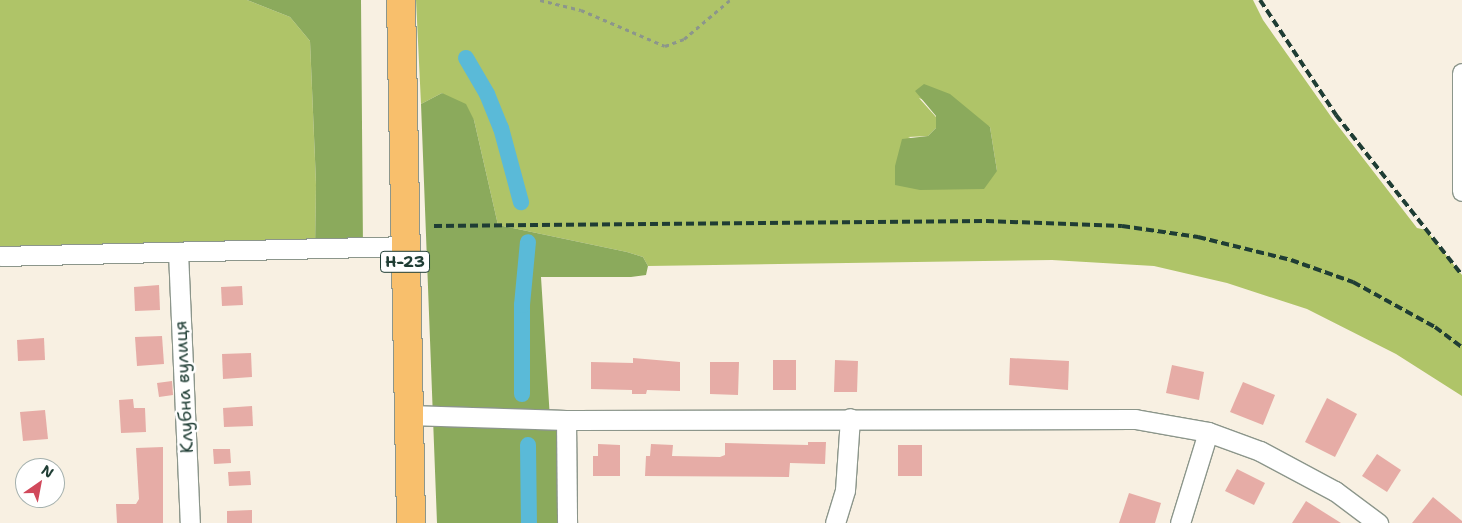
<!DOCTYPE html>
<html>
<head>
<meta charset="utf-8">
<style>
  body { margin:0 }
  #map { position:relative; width:1462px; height:523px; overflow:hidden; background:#f8f0e2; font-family:"Shantell Sans",sans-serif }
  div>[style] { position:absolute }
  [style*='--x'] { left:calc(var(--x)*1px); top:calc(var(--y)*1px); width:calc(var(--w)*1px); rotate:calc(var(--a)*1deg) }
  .green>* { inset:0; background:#afc468 }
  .forest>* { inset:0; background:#8baa5c }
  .canal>* { height:16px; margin:-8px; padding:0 8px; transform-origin:8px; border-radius:8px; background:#5abad8 }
  .building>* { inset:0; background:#e6aca6 }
  .path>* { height:3px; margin-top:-1.5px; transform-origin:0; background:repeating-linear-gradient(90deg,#8c968b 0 4px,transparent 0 8px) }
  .roads { filter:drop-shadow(1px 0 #8c968b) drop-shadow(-1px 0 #8c968b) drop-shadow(0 1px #8c968b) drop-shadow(0 -1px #8c968b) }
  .street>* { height:19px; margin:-9.5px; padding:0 9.5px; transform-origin:9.5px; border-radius:9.5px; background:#fff }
  .primary>* { height:28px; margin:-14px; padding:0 14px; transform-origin:14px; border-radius:14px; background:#f8bf6c }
  .rail>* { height:4px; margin-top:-2px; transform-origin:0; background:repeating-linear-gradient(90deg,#1f3d34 0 8px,transparent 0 12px) }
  span { translate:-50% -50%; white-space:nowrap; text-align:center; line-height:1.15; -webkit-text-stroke:5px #fff; paint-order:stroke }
  .shield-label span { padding:1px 4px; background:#fff; border:1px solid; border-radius:4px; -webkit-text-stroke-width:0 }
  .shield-label { font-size:16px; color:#1f3d34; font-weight:700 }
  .street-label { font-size:18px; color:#1f3d34 }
  .north { position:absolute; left:15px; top:458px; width:50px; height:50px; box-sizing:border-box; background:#fff; border:1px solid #a5b1ae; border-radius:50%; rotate:33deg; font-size:14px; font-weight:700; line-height:20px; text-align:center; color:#1f3d34 }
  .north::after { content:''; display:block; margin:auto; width:18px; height:22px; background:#d1495b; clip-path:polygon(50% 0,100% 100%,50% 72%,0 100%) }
</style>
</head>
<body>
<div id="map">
  <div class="green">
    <div style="clip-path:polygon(0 0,247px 0,290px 17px,310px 41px,316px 184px,315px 250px,0 256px)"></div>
    <div style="clip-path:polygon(evenodd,416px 0,1253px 0,1263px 20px,1332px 118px,1417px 228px,1426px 230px,1462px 275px,1462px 396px,1396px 354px,1307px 309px,1227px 283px,1154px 266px,1052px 260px,648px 266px,643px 257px,627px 252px,498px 225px,474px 120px,442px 93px,421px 104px,416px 0,919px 98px,990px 127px,997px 171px,908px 137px,928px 136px,936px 128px,936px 117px,919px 98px)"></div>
  </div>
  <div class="forest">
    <div style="clip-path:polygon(247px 0,361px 0,363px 249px,315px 250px,316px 183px,310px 41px,290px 17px)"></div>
    <div style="clip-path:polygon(924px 84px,950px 94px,990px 127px,997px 171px,984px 189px,920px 190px,895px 185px,895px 166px,902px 139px,928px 136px,936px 128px,936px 116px,915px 91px)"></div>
    <div style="clip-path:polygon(442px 93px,466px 104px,474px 120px,498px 225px,627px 252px,643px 257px,648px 266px,646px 275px,631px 277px,541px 277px,550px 419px,566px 419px,568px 523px,437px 523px,421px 104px)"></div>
  </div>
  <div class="canal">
    <div style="--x:466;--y:58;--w:42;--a:59.7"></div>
    <div style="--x:487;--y:94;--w:37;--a:68"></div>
    <div style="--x:501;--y:128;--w:77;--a:74.9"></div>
    <div style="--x:522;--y:394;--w:89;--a:-90"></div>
    <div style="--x:522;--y:305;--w:63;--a:-84.6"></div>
    <div style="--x:528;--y:445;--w:78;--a:89.3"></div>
  </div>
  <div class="building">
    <div style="clip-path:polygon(159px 285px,160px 310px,135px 311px,134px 287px)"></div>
    <div style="clip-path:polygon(242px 286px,243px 305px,222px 306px,221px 287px)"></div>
    <div style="clip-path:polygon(162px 336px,164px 364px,137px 366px,135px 337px)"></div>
    <div style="clip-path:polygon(44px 338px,45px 360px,18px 361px,17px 340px)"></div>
    <div style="clip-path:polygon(251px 353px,252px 377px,223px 379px,222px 354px)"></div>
    <div style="clip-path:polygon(633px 358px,680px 362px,680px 391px,647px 390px,646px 394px,632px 394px,632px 390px,591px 389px,591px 362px,633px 363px)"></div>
    <div style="clip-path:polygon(1010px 358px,1069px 361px,1068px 390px,1009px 385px)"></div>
    <div style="clip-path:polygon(773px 360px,796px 360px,796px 390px,773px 390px)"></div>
    <div style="clip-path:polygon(835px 360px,858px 361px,857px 392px,834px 392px)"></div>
    <div style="clip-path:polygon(710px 362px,739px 362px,738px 395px,710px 394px)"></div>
    <div style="clip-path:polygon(1172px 365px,1204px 372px,1199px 400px,1166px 393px)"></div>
    <div style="clip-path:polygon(172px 381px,173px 395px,159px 397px,157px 383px)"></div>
    <div style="clip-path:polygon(1243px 382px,1275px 395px,1263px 425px,1230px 412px)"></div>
    <div style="clip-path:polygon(1327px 398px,1357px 414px,1335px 457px,1305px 442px)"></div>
    <div style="clip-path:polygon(133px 399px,134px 408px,145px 408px,146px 432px,121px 433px,119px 400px)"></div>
    <div style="clip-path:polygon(252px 406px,253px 426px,224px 427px,223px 408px)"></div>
    <div style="clip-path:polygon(45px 410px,48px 439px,23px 441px,20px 412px)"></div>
    <div style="clip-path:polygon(808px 442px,826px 442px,825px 464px,790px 463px,789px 477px,645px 476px,646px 456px,650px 456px,651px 444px,673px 445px,672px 456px,720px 457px,725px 455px,725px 443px,808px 445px)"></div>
    <div style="clip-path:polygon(598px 444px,620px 445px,620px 476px,593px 476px,593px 456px,598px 456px)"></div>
    <div style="clip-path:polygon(898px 445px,922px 445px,922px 476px,898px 476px)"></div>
    <div style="clip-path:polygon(163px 447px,163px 523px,117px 523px,116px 504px,136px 504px,139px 499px,136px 448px)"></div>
    <div style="clip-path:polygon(213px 449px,230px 449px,231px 463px,214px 464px)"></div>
    <div style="clip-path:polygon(1377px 454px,1401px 470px,1387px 492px,1362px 476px)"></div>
    <div style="clip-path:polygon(1237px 469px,1265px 483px,1254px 505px,1225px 491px)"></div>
    <div style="clip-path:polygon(250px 471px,251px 485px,229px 486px,228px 472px)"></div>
    <div style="clip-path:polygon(1129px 493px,1161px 503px,1155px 523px,1119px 523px)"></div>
    <div style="clip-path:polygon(1433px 497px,1462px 521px,1462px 523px,1412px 523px)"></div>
    <div style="clip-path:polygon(1306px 501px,1341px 523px,1292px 523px)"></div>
    <div style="clip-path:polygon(252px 510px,252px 523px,227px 523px,227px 511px)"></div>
  </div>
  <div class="path">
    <div style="--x:540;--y:0;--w:42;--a:13.7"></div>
    <div style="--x:581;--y:10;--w:91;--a:23.2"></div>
    <div style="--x:665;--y:46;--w:20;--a:-20"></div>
    <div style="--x:684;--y:39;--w:60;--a:-40.3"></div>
  </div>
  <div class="roads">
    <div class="street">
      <div style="--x:1462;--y:73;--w:118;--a:90"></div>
      <div style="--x:178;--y:252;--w:271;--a:87.5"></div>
      <div style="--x:0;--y:256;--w:405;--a:-1.4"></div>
      <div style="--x:409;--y:415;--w:157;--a:1.8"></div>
      <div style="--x:566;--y:420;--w:569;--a:-0.1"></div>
      <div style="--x:1135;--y:419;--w:74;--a:10.1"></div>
      <div style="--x:1208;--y:432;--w:55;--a:20.1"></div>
      <div style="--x:1260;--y:451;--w:85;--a:28.1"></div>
      <div style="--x:1335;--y:491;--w:54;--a:36.7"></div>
      <div style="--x:566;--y:420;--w:103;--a:89.4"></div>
      <div style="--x:835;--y:523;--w:34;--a:-73"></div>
      <div style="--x:845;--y:490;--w:72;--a:-86"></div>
      <div style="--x:1180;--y:523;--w:95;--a:-72.9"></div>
    </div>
    <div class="primary">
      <div style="--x:401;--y:0;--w:523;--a:88.9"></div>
    </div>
  </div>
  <div class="rail">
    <div style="--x:1260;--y:0;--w:138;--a:56.5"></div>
    <div style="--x:1336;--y:115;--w:204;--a:51.8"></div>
    <div style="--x:434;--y:226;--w:552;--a:-0.52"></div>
    <div style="--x:986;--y:221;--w:136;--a:2.1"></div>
    <div style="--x:1122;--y:226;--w:77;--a:8.2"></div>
    <div style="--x:1198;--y:237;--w:96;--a:13.9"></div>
    <div style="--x:1291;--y:260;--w:66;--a:19.5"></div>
    <div style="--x:1353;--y:282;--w:94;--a:28.8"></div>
    <div style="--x:1435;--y:327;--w:34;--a:37"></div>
  </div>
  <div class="shield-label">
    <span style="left:405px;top:262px">Н-23</span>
  </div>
  <div class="street-label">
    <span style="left:184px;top:387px;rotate:-93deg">Клубна вулиця</span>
  </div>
  <div class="north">N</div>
</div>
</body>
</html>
